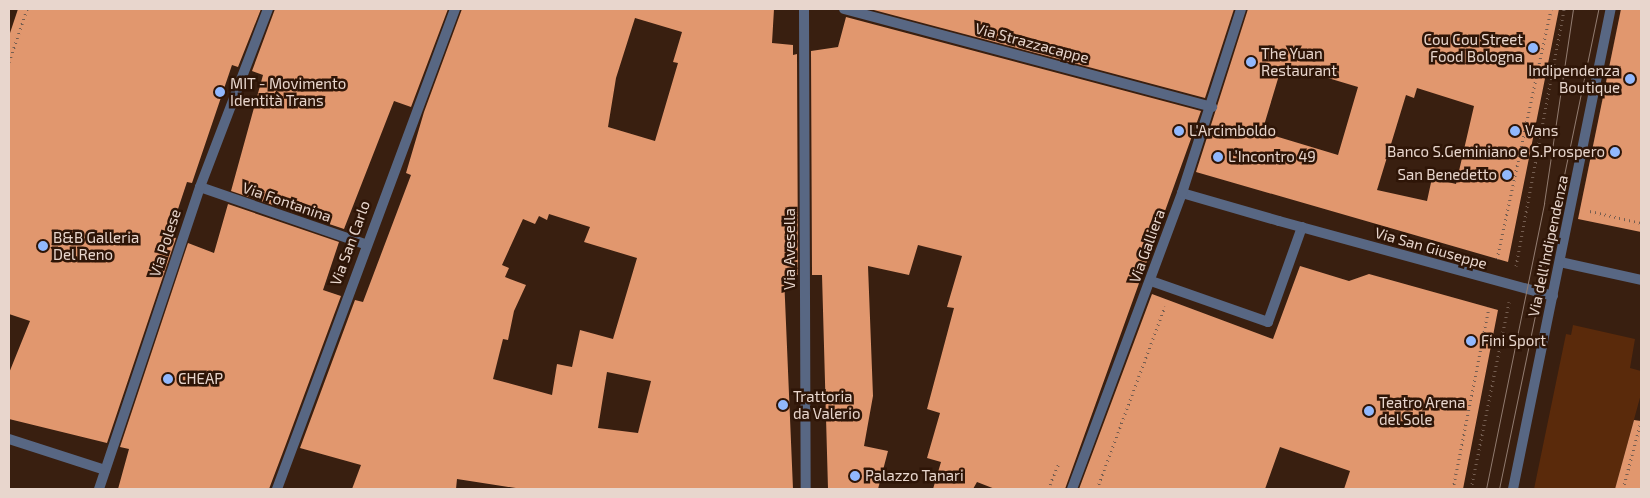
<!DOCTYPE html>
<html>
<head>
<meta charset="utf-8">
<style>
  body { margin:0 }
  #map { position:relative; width:1650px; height:498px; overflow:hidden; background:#391f10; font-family:"Exo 2",sans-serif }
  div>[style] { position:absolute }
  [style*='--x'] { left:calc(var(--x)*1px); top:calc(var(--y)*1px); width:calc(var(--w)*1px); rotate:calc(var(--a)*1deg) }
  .green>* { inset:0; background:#5a2a0b }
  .building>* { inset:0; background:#e1976e }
  .path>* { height:3px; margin-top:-1.5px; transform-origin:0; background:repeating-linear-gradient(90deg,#745d50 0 1px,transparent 0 5px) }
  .service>* { height:10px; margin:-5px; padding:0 5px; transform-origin:5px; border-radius:5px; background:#586783 }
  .pedestrian>* { height:10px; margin:-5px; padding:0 5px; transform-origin:5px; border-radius:5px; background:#586783 }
  .minor>* { height:10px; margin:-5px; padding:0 5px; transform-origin:5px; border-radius:5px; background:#586783 }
  .tram>* { height:1px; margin:-0.5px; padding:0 0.5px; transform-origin:0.5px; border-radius:0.5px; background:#927c70 }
  .dots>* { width:14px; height:14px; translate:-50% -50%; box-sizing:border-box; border:2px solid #2e1507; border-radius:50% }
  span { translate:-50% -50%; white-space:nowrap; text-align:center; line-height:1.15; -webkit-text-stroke:5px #2e1507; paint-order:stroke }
  .poi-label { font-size:15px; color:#e8d6cd }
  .right { translate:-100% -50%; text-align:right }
  .left { translate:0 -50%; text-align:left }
  .street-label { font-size:15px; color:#e8d6cd }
  .frame { position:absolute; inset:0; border:10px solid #e8d6cd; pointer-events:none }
</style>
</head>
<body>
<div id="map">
  <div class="green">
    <div style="clip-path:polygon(1573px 325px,1635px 339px,1630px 368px,1641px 371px,1641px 394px,1615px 489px,1534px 489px,1566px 334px,1571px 335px)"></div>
  </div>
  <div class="building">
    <div style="clip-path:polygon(18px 9px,261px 9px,238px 67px,232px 65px,192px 183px,187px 182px,169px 236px,176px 238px,107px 443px,9px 419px,9px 373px,30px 321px,9px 314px,9px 36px)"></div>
    <div style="clip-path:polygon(275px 9px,448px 9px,411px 107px,394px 101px,344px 229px,231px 191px,263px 75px,252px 71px)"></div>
    <div style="clip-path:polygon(evenodd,462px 9px,774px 9px,772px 43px,793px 45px,793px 55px,797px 54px,798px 275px,784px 276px,793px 489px,522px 489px,457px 479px,456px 489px,352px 489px,361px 465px,300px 448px,355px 300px,363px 302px,411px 175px,406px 173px,424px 112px,462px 9px,635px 18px,682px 32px,673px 62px,678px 63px,655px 141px,608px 127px,616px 78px,635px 18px,462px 9px,549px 214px,590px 227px,584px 242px,637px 258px,613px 339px,580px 330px,572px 367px,557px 364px,552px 395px,493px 379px,503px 339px,508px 340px,514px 311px,526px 285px,505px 277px,509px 268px,502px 265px,523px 219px,535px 224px,539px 216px,547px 220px,549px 214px,462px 9px,607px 372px,651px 381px,638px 433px,598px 428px,607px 372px)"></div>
    <div style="clip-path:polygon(870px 9px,1234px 9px,1205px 98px)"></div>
    <div style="clip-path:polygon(evenodd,1248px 9px,1559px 9px,1508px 262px,1196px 172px,1248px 9px,1298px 69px,1358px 87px,1338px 155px,1262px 132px,1280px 72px,1296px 77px,1298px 69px,1248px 9px,1417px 88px,1474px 106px,1456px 184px,1432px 178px,1427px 201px,1377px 190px,1406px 95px,1414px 98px,1417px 88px)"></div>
    <div style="clip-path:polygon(1621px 9px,1641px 9px,1641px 232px,1578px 219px)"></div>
    <div style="clip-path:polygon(846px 17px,1201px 111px,1065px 489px,995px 489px,977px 482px,973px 489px,933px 489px,941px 462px,927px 458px,940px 413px,927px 409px,954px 308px,947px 307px,962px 256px,918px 245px,909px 275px,868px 266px,873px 396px,864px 446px,888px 451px,878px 489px,828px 489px,822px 275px,812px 275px,811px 51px,838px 47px)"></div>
    <div style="clip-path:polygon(228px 204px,339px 242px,323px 290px,341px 296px,286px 444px,269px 489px,118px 489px,129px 449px,120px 447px,188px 243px,214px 253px)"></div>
    <div style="clip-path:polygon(1300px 266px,1349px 281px,1369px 274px,1498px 310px,1463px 489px,1344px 489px,1350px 471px,1280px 447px,1265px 489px,1079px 489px,1152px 294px,1273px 339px)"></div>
    <div style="clip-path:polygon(1634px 420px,1641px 421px,1641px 489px,1615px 489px)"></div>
  </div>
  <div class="path">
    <div style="--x:9;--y:62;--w:56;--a:-71.2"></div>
    <div style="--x:1590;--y:211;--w:52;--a:13.2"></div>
    <div style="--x:1497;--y:259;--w:256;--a:-77.8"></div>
    <div style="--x:1516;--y:266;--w:261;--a:-79.4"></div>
    <div style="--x:1048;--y:489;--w:28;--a:-67"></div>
    <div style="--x:1097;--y:489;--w:195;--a:-69.6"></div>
    <div style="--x:1453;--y:489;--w:185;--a:-78.8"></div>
    <div style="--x:1471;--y:489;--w:191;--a:-78.5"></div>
    <div style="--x:1623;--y:489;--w:70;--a:-75.2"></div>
  </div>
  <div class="service">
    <div style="--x:804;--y:9;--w:480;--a:89.8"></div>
    <div style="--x:844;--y:9;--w:381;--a:14.9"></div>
    <div style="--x:200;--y:187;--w:175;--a:19.1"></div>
  </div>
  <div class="pedestrian">
    <div style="--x:1182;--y:193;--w:101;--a:16.1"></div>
    <div style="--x:1151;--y:281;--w:124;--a:19.3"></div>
    <div style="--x:1268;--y:322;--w:101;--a:-70.3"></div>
  </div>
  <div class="minor">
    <div style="--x:1279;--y:221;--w:284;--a:15.3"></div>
    <div style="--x:1560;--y:262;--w:83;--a:12.5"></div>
    <div style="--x:9;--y:439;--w:101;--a:17.9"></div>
    <div style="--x:99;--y:489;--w:318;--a:-71.5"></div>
    <div style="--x:200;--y:187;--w:191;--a:-69.1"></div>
    <div style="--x:277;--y:489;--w:512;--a:-69.65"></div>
    <div style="--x:1072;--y:489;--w:316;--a:-69.6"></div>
    <div style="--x:1182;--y:193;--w:193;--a:-72.2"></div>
    <div style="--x:1513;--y:489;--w:490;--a:-78.5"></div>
  </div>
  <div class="tram">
    <div style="--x:1486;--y:489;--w:292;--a:-78.5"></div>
    <div style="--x:1544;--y:203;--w:196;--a:-81.5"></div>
    <div style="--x:1499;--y:489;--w:490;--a:-78.3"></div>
  </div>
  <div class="dots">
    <div style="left:1533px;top:48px;background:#91b8fd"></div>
    <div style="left:1251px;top:62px;background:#91b8fd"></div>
    <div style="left:1630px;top:79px;background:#91b8fd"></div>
    <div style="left:220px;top:92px;background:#91b8fd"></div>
    <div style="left:1179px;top:131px;background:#91b8fd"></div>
    <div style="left:1515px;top:131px;background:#91b8fd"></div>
    <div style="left:1615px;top:152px;background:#91b8fd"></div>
    <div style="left:1218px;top:157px;background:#91b8fd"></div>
    <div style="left:1507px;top:175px;background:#91b8fd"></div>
    <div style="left:43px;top:246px;background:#91b8fd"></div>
    <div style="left:1471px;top:341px;background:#91b8fd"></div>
    <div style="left:168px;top:379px;background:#91b8fd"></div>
    <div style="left:783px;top:405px;background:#91b8fd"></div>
    <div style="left:1369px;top:411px;background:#91b8fd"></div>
    <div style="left:855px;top:476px;background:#91b8fd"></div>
  </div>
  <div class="poi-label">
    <span class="right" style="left:1523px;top:48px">Cou Cou Street<br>Food Bologna</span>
    <span class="left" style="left:1261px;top:62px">The Yuan<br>Restaurant</span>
    <span class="right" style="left:1620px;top:79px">Indipendenza<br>Boutique</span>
    <span class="left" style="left:230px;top:92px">MIT - Movimento<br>Identità Trans</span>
    <span class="left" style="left:1189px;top:131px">L'Arcimboldo</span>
    <span class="left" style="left:1525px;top:131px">Vans</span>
    <span class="right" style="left:1605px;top:152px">Banco S.Geminiano e S.Prospero</span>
    <span class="left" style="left:1228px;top:157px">L’Incontro 49</span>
    <span class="right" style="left:1497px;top:175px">San Benedetto</span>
    <span class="left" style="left:53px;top:246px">B&amp;B Galleria<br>Del Reno</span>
    <span class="left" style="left:1481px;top:341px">Fini Sport</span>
    <span class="left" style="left:178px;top:379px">CHEAP</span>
    <span class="left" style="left:793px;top:405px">Trattoria<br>da Valerio</span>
    <span class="left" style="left:1379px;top:411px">Teatro Arena<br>del Sole</span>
    <span class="left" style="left:865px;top:476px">Palazzo Tanari</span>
  </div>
  <div class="street-label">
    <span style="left:1032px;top:43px;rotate:15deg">Via Strazzacappe</span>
    <span style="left:287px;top:202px;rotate:19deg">Via Fontanina</span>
    <span style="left:165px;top:243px;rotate:-72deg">Via Polese</span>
    <span style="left:350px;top:243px;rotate:-70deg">Via San Carlo</span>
    <span style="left:1147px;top:246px;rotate:-70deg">Via Galliera</span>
    <span style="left:1548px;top:246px;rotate:-78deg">Via dell'Indipendenza</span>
    <span style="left:1431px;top:248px;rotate:16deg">Via San Giuseppe</span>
    <span style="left:790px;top:249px;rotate:-90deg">Via Avesella</span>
  </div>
  <div class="frame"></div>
</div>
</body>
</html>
